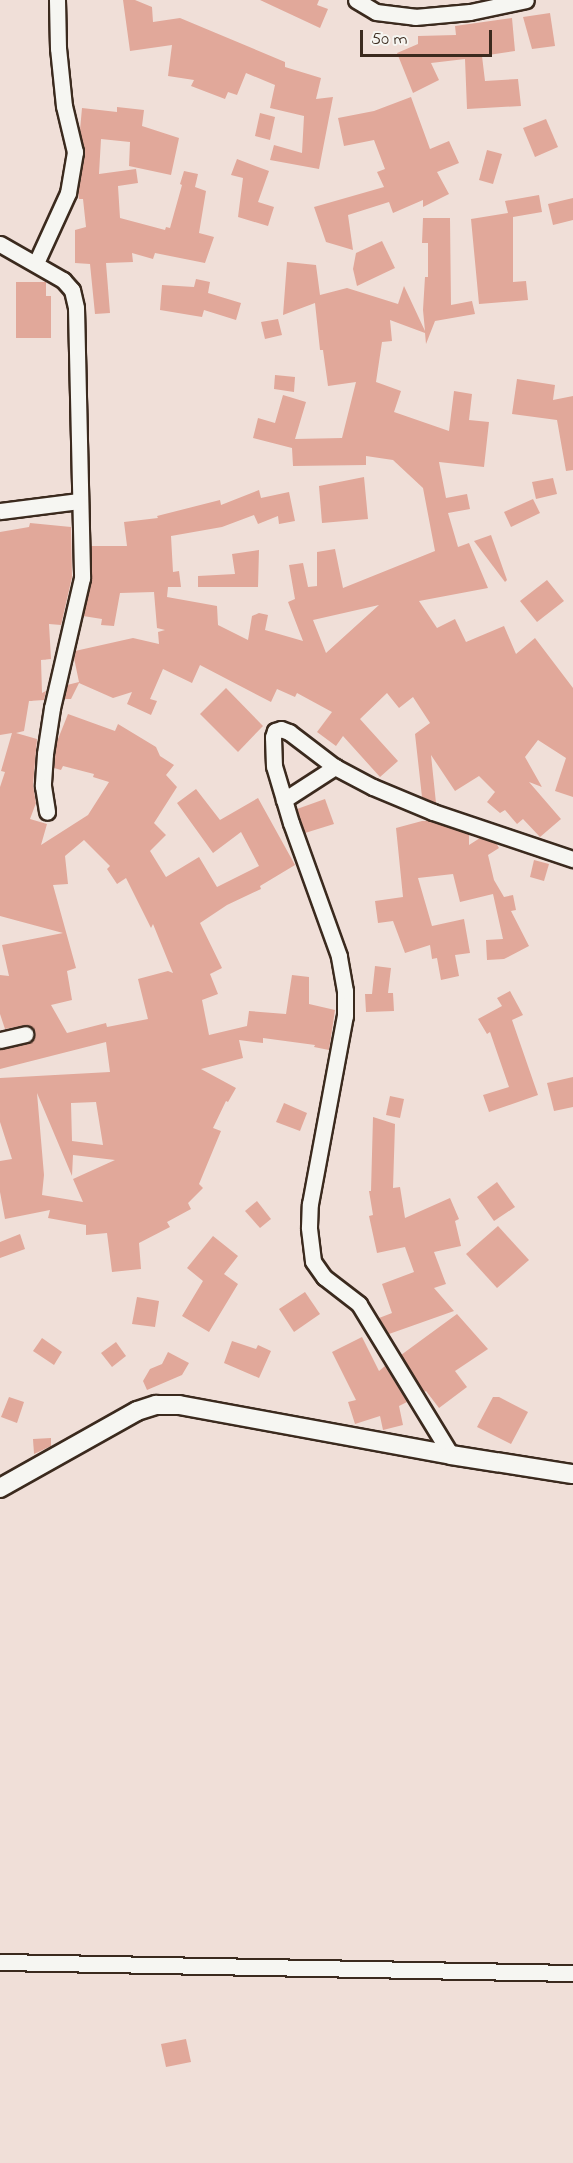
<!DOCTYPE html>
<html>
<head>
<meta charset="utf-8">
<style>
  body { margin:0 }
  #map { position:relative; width:573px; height:2163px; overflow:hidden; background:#f0dfd8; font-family:"Indie Flower",sans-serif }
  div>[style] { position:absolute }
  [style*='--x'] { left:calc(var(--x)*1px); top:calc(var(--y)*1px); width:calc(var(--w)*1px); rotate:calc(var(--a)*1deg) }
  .building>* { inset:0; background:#e1a89a }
  .roads { filter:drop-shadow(2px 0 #3b2a1e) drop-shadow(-2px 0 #3b2a1e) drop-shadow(0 2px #3b2a1e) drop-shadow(0 -2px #3b2a1e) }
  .minor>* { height:15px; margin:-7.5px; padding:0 7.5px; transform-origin:7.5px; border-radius:7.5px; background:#f6f6f2 }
  .tertiary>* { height:18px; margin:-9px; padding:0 9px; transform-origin:9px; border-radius:9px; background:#f6f6f2 }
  span { translate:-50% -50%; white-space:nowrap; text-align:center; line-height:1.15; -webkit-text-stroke:5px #f6f6f2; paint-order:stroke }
  .scale { position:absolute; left:360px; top:30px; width:132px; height:27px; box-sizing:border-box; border:3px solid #3b2a1e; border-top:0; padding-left:8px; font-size:18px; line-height:21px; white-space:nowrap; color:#3b2a1e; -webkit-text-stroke:4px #f6f6f2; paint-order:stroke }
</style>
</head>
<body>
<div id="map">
  <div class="building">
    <div style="clip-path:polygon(123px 0,135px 0,152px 7px,153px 22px,180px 18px,285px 62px,285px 67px,321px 78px,316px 99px,333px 97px,319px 169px,270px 160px,274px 145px,302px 153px,304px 116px,270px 108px,275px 85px,246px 73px,237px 95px,228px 92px,225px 99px,191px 86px,194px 80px,168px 76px,172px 45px,130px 51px)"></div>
    <div style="clip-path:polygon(260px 0,319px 0,317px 5px,328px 9px,320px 28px)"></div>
    <div style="clip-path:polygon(550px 13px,555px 46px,532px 49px,523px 17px)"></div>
    <div style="clip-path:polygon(512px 18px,515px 51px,482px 56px,485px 81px,518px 79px,521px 106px,467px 109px,465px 59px,431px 63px,439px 80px,413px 93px,397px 53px,418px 44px,418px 36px,456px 35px,455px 26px)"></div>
    <div style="clip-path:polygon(411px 97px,430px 149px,449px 141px,459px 163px,437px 172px,449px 194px,423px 207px,423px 200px,393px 213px,389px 202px,348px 215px,353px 250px,326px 242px,314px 207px,384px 187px,377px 172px,385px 169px,374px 140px,344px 146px,338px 118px,374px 111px)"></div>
    <div style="clip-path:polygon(117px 107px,144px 110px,142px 126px,179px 138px,171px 175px,129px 166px,130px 142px,101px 139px,99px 174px,136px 169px,138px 183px,118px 186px,120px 218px,165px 230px,166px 227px,170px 228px,182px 185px,180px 184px,184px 171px,198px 174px,195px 187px,206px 191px,199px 233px,214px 237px,205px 263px,155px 253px,153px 259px,132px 253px,133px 262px,106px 263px,110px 313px,95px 314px,90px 264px,75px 263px,75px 230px,86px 227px,83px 199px,79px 199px,78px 193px,85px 153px,80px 130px,82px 108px,117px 112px)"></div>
    <div style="clip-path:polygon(260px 113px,275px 117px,270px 140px,255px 136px)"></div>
    <div style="clip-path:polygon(546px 119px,558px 147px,535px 157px,523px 128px)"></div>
    <div style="clip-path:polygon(487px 150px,502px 154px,493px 184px,479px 180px)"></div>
    <div style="clip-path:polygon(237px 159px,269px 171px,258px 202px,274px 207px,268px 226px,238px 217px,243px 178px,231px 175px)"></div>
    <div style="clip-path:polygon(539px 195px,542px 212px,513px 217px,513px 282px,526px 281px,528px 300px,479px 304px,471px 219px,508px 213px,505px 201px)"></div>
    <div style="clip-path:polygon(573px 198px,573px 220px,553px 225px,548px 204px)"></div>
    <div style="clip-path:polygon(evenodd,423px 218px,450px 218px,451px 305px,472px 301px,475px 314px,435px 321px,426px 344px,425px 333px,390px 320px,392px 341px,382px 342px,376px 382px,401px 391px,394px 412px,449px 431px,454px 391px,472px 394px,469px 420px,489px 422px,484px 467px,439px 462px,446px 498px,467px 494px,470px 509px,448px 513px,458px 547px,469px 543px,488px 588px,419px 601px,437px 628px,455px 619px,466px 642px,504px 626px,516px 654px,535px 638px,573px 688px,573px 797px,555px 791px,566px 758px,538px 740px,525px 757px,542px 787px,529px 782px,561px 819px,540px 837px,523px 819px,517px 824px,505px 810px,500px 813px,487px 802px,495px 792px,479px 776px,455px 791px,431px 755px,436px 803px,422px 797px,415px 734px,430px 723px,413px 697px,399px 708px,387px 693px,360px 719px,398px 761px,380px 777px,343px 736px,336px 746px,317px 732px,332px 712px,297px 693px,295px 697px,277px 689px,271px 702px,200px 665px,192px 683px,163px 669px,150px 699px,157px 701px,151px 715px,127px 704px,132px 692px,113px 698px,79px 683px,71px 699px,64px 699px,67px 685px,79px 682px,74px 658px,75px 651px,133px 638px,159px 644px,158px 632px,165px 630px,157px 628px,154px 592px,120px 593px,114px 626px,101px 625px,102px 619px,83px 616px,92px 580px,91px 546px,127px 546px,124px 522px,158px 518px,157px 516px,220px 500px,221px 505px,259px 490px,261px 498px,289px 492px,295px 521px,279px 524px,278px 516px,258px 524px,254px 515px,222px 527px,171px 536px,173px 572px,179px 571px,181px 587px,168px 587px,167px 597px,217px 606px,218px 625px,248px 640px,252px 616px,259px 613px,268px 615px,265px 630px,303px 641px,288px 602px,295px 599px,289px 565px,303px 563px,308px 587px,317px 586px,317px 552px,335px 549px,343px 588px,435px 551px,423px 488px,393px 460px,366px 456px,366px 465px,293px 466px,292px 448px,253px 438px,258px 418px,275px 423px,283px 395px,306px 402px,295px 439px,342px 438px,356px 382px,328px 386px,323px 350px,320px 350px,315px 303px,283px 315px,287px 262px,316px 265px,320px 295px,347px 288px,398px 304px,404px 286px,425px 331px,423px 310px,425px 277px,428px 277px,428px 243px,422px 243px,423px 218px,379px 605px,326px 653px,313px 620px,379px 605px)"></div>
    <div style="clip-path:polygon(382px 241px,395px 268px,357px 286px,353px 269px,356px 253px)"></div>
    <div style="clip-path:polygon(196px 279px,210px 282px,208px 293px,241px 303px,236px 320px,204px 310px,202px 317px,160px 310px,162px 285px,194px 287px)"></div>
    <div style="clip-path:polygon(16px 282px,46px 282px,46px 296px,51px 296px,51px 338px,16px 338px)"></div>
    <div style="clip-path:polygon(278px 319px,282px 335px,265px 339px,261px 322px)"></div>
    <div style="clip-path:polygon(275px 375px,295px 377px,294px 392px,274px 389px)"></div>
    <div style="clip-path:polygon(517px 379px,555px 385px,553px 400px,573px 396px,573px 470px,566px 471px,557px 420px,512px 414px)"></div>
    <div style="clip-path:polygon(364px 477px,368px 519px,322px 523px,319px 486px)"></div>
    <div style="clip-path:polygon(553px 478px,557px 494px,536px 499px,532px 482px)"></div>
    <div style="clip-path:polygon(533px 499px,540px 513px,511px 527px,504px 512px)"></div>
    <div style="clip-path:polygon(evenodd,30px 523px,71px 527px,72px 577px,61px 625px,49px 624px,51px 659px,41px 660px,42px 693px,46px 691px,44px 700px,29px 701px,24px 731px,16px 733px,37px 739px,33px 785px,36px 803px,30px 819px,47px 824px,41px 845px,88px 815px,109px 782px,93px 777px,94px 774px,63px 766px,61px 770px,54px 768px,56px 744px,68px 714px,115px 731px,118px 724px,156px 747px,160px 756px,174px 765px,166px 775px,177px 787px,154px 823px,166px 835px,150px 851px,166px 877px,199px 857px,217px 887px,259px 866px,241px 832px,213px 853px,177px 803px,196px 789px,220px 820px,258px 798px,295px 865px,260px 886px,261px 889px,227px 905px,200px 923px,222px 968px,210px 974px,218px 994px,202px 1000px,209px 1035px,247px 1026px,249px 1011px,286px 1014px,292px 975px,309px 977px,309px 1004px,335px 1010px,329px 1050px,314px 1047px,315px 1045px,263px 1038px,263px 1043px,239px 1040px,243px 1058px,201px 1069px,236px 1088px,228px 1102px,226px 1101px,213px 1128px,221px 1131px,199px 1184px,203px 1188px,188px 1203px,191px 1209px,167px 1222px,170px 1227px,139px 1243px,141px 1269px,112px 1272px,107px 1233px,86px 1235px,86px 1225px,48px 1218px,50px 1210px,5px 1219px,0 1192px,0 1161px,12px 1159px,0 1122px,0 1078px,110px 1072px,106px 1042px,0 1069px,0 1050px,28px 1043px,32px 1041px,35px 1032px,27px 1025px,5px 1029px,0 1014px,0 975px,9px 976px,2px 945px,63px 933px,0 916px,0 787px,5px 772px,1px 771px,12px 733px,0 735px,0 532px,29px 527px,30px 523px,84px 840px,110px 866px,107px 869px,117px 884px,126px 878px,151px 928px,153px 924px,173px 973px,168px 971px,138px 979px,148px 1019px,107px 1027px,106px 1023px,67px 1033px,51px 1005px,72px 1000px,67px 971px,76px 968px,53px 885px,68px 884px,65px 856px,84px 840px,30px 523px,37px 1093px,72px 1176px,73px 1155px,115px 1160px,73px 1179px,83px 1202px,42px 1195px,44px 1175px,37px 1093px,30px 523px,96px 1102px,103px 1145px,72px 1141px,71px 1103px,96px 1102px)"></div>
    <div style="clip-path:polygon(491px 535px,507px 580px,505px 582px,474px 541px)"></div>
    <div style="clip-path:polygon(259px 550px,258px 587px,198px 587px,198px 576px,235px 574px,232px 554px)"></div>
    <div style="clip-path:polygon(547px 580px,564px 601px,537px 622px,520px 601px)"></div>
    <div style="clip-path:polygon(226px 688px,263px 726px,238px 752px,200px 714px)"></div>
    <div style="clip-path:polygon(325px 799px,334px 824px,305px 833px,297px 809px)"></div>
    <div style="clip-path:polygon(422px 821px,430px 821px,469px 834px,469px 845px,480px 838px,496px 843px,499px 848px,488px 855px,494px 880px,504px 897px,513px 895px,516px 910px,511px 911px,529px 946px,504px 959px,487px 960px,486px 940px,503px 939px,493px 894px,460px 902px,453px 874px,418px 878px,432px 926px,464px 919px,470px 953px,455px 955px,459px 976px,441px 980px,437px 958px,432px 959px,430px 945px,405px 953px,393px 921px,378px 923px,375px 901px,403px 897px,396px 828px)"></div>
    <div style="clip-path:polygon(534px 860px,549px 864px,544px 881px,530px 877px)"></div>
    <div style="clip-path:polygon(375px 966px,391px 968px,388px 993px,393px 993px,394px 1011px,366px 1012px,365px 994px,372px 994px)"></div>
    <div style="clip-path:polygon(510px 991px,523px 1015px,512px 1020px,538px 1095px,489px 1112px,483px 1095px,509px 1087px,490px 1032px,487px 1034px,478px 1019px,502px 1006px,497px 998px)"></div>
    <div style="clip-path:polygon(573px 1077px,573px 1107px,554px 1111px,547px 1083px)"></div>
    <div style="clip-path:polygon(390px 1096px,404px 1099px,400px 1118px,386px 1115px)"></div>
    <div style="clip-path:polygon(284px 1103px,307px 1113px,300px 1131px,276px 1122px)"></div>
    <div style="clip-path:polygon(373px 1117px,395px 1124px,393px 1188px,400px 1187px,405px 1218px,450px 1198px,459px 1219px,455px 1221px,461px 1246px,434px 1252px,446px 1284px,434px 1288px,454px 1311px,389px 1334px,379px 1318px,392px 1313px,382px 1284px,414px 1272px,405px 1247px,377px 1253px,369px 1216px,373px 1215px,369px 1191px,371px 1191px)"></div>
    <div style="clip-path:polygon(497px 1182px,515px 1207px,494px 1221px,477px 1197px)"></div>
    <div style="clip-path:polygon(257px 1201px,271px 1219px,260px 1228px,245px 1211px)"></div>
    <div style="clip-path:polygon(498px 1226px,529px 1260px,497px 1288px,466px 1254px)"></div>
    <div style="clip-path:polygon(20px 1234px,25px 1249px,0 1258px,0 1242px)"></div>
    <div style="clip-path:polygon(213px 1236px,238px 1256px,224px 1274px,238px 1284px,209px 1332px,182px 1316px,203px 1281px,187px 1268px)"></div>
    <div style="clip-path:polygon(305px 1292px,320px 1314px,294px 1332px,279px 1309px)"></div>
    <div style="clip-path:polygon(137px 1297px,159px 1301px,155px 1327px,132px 1324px)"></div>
    <div style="clip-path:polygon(457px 1314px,488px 1349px,455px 1371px,467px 1387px,439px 1408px,426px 1391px,424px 1392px,401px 1355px)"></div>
    <div style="clip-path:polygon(362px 1337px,379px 1371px,385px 1366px,407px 1402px,399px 1406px,403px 1425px,383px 1430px,380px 1416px,355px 1424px,348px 1402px,356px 1400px,332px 1352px)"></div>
    <div style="clip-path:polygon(42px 1338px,62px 1352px,54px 1365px,33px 1351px)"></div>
    <div style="clip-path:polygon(232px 1341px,256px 1349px,258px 1345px,271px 1351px,259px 1378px,224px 1363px)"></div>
    <div style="clip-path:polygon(116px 1342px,126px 1356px,112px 1367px,101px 1353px)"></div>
    <div style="clip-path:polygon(168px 1352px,189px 1363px,182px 1375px,147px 1390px,143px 1381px,150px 1369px,162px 1364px)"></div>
    <div style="clip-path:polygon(9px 1397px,24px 1402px,17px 1423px,1px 1417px)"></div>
    <div style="clip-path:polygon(493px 1397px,499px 1397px,528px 1412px,511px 1444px,477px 1427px)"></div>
    <div style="clip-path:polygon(51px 1438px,51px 1446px,34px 1454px,33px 1439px)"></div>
    <div style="clip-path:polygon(186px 2039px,191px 2062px,166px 2067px,161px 2044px)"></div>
  </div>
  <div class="roads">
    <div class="minor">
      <div style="--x:356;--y:0;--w:23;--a:31"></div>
      <div style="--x:376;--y:12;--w:39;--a:7"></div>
      <div style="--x:415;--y:17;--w:55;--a:-5.2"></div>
      <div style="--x:470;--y:12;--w:57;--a:-12.1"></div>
      <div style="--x:0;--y:244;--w:73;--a:29.7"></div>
      <div style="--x:63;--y:280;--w:13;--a:48"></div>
      <div style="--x:72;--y:290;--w:18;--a:77"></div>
      <div style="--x:76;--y:308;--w:270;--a:88.7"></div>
      <div style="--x:82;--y:578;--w:133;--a:103"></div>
      <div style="--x:52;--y:708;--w:47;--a:98.7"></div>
      <div style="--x:45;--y:754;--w:32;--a:94"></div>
      <div style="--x:43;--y:786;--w:26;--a:81"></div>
      <div style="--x:36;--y:263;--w:77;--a:-65.4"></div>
      <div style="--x:68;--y:193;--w:42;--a:-80.3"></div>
      <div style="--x:75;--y:152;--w:47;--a:-103.4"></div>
      <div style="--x:64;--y:106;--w:58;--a:-95.9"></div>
      <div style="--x:58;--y:48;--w:48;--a:-91.2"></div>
      <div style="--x:0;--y:511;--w:80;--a:-7.2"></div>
      <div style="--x:284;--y:800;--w:61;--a:-32.9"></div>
      <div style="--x:0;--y:1040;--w:26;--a:-13"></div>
      <div style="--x:451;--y:1455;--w:177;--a:-121.4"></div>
      <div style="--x:359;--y:1304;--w:44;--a:-142.4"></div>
      <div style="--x:324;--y:1277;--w:19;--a:-125"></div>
      <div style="--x:313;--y:1261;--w:34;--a:-97"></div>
      <div style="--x:309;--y:1227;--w:23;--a:-88"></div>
      <div style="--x:310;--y:1204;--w:191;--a:-79.5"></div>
      <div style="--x:345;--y:1016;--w:25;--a:-90"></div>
      <div style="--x:345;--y:991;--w:36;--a:-100"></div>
      <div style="--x:339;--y:956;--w:141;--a:-109.8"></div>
      <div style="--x:291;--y:823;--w:59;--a:-106.6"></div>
      <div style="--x:274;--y:766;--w:29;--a:-92"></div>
      <div style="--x:273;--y:737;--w:6;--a:-72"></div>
      <div style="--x:275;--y:731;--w:6;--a:-18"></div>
      <div style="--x:281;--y:729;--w:9;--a:21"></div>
      <div style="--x:289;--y:732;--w:58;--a:37.3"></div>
      <div style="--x:335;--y:767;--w:43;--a:27.8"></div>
      <div style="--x:373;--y:787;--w:65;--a:22.6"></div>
      <div style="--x:433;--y:812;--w:148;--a:18.6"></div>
      <div style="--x:0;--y:1962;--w:573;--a:1.1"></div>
    </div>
    <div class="tertiary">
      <div style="--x:0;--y:1488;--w:157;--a:-29.3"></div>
      <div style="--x:137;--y:1411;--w:20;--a:-18"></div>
      <div style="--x:156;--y:1405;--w:23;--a:0"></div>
      <div style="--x:179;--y:1405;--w:277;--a:10.4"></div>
      <div style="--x:451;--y:1455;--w:123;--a:8.9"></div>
    </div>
  </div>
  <div class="scale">50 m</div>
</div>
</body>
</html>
